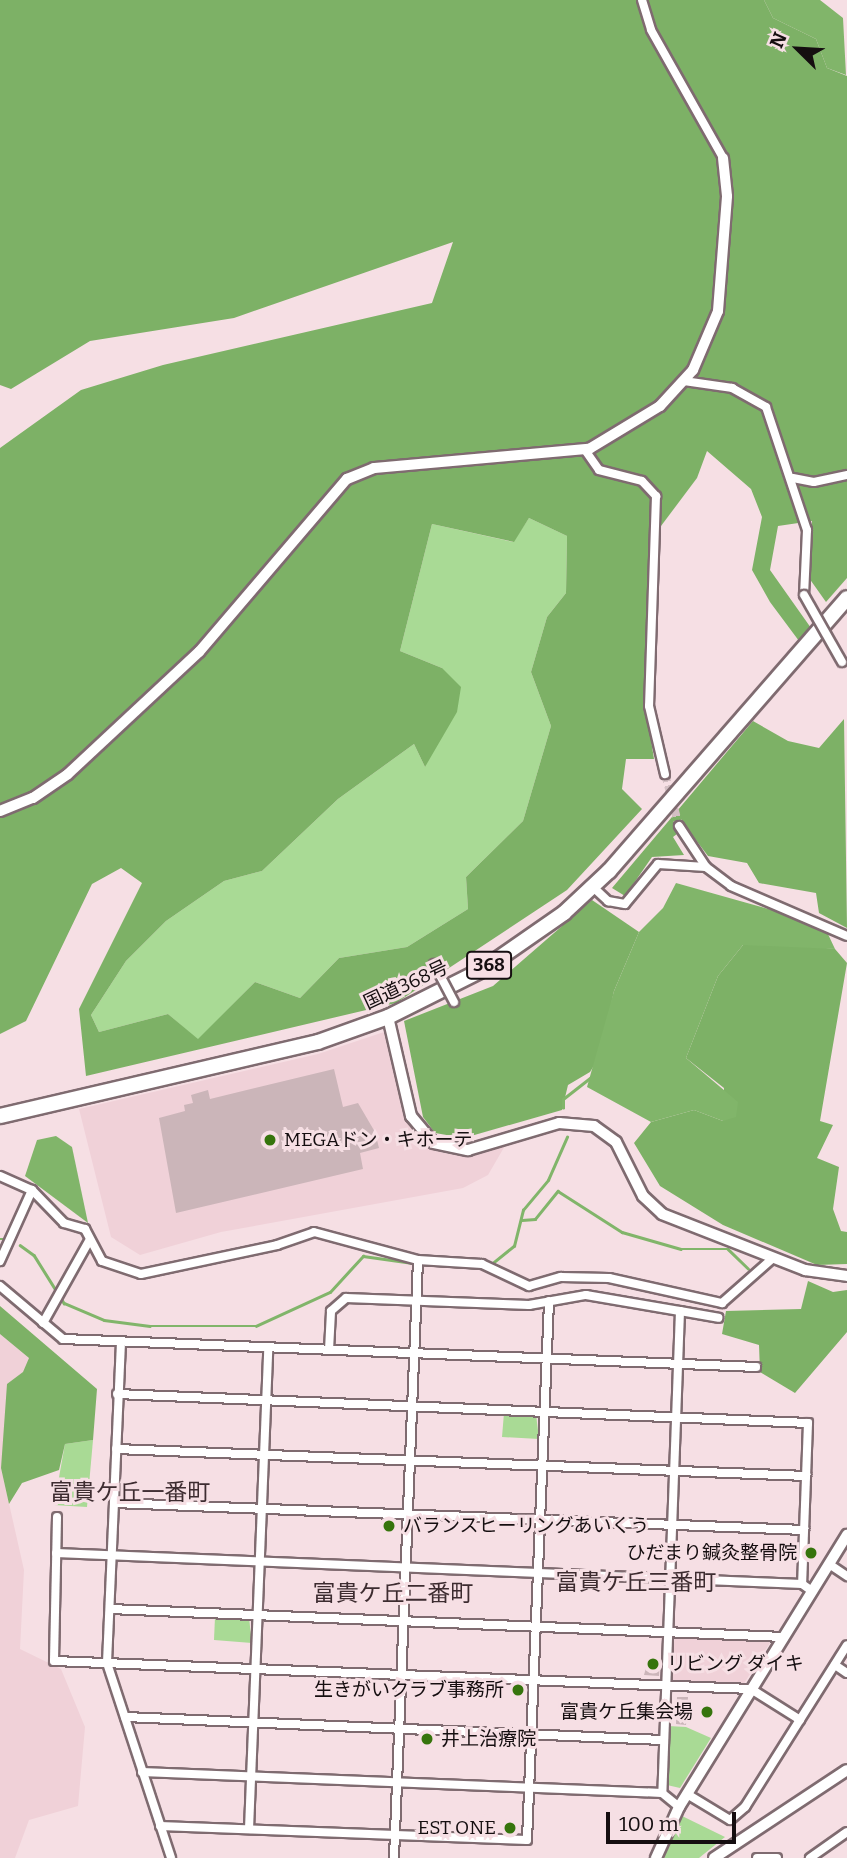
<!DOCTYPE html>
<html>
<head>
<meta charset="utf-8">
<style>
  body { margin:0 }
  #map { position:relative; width:847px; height:1858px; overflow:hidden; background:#f6dfe4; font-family:Bitter,"Noto Sans JP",serif }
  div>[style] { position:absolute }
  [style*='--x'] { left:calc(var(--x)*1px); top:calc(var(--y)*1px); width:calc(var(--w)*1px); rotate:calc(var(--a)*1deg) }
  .built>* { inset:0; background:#f0d1d8 }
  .green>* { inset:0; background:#a9da95 }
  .forest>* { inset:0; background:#7db166 }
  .water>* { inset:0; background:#81b56a }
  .stream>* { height:2.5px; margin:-1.25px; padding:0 1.25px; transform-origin:1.25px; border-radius:1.25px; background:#81b56a }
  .building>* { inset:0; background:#cbb5b9 }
  .street-tunnel>* { height:8px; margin-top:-4px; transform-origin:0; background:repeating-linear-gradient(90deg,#d4c0c4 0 8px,transparent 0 12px) }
  .roads { filter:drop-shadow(2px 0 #7f6b70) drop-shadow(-2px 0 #7f6b70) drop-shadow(0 2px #7f6b70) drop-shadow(0 -2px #7f6b70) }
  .street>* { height:8px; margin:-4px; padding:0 4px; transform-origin:4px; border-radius:4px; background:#fff }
  .secondary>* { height:10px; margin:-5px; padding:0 5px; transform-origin:5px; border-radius:5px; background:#fff }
  .highway>* { height:14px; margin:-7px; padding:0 7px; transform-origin:7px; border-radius:7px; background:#fff }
  .bridges { filter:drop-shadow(2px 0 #7f6b70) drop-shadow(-2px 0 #7f6b70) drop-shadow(0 2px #7f6b70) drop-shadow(0 -2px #7f6b70) }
  .street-bridge>* { height:8px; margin:-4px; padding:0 4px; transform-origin:4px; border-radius:4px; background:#fff }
  .dots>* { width:19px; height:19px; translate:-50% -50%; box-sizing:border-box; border:4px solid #f6dfe4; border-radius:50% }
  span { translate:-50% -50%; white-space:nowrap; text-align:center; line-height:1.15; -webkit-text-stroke:6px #f6dfe4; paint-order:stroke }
  .shield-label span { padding:2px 5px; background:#f6dfe4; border:2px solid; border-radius:5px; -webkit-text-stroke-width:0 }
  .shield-label { font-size:18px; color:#150e10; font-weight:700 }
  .street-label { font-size:19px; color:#150e10 }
  .poi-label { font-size:19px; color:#150e10 }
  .left { translate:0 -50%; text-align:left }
  .right { translate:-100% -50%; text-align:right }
  .quarter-label { font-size:23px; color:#3d2c30 }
  .north { position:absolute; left:763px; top:14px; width:70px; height:70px; -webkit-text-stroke:5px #f6dfe4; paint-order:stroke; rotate:294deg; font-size:19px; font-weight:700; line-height:28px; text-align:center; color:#150e10 }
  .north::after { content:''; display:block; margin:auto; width:24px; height:32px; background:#150e10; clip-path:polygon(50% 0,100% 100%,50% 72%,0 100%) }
  .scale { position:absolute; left:606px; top:1812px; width:130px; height:32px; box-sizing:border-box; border:4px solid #150e10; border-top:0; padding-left:9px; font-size:21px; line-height:24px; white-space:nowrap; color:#150e10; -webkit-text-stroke:5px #f6dfe4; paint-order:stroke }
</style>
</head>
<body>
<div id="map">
  <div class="built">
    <div style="clip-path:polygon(384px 1032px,405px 1117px,415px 1134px,436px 1151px,458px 1156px,506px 1144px,488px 1175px,463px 1188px,221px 1232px,140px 1255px,111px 1237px,79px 1109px,318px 1054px)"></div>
    <div style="clip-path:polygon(0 1334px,29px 1358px,1px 1468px,24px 1570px,20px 1649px,61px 1669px,85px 1727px,78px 1806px,29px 1820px,15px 1858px,0 1858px)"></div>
    <div style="clip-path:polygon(675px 1635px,770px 1639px,770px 1643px,743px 1685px,673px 1682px,669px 1678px)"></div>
  </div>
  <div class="green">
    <div style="clip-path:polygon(529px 518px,567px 536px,566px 593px,547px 617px,531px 672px,551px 726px,523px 821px,466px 877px,468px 909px,407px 947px,339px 958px,300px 998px,255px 982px,198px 1040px,168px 1014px,99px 1032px,91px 1015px,126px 961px,166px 921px,224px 881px,262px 871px,338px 799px,414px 744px,425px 767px,442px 668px,400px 651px,432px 524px,513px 542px)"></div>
    <div style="clip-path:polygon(504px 1413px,536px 1414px,539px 1439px,502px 1437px)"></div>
    <div style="clip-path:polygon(93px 1440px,87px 1507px,54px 1505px,65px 1444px)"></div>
    <div style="clip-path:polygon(215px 1617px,249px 1618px,252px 1643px,214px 1640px)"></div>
    <div style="clip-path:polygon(668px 1726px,686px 1727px,711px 1738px,680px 1788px,667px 1785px)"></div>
    <div style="clip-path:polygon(680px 1815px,725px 1837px,699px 1858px,664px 1858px)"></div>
  </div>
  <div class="forest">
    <div style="clip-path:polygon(evenodd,0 0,764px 0,773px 18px,816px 39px,827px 68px,847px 76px,847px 578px,826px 602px,809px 578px,812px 521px,778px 526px,770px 570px,811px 628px,799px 641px,770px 602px,752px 570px,762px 517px,751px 489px,707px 451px,697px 478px,649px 542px,644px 696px,654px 759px,626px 759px,622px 789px,642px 809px,567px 890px,396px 1003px,86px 1076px,79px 1009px,142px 883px,121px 868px,92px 884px,26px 1021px,0 1034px,0 448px,81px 390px,163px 365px,432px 303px,453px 242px,234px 318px,90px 341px,11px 389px,0 385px,0 0,529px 518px,567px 536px,566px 593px,547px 617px,531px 672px,551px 726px,523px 821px,466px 877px,468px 909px,407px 947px,339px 958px,300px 998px,255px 982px,198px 1039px,168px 1014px,99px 1032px,91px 1015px,126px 961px,166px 921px,224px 881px,262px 871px,338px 799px,414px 744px,425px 767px,457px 712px,461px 687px,442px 668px,400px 651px,432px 524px,514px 542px,529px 518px)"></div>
    <div style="clip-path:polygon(844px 719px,847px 928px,819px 913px,816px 893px,759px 883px,747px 863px,708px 856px,686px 827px,673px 837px,684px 855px,652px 857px,625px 896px,612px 888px,753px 721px,788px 741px,819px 748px)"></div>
    <div style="clip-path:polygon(592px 900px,639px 932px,614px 991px,600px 1056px,590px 1072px,568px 1085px,562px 1110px,464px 1138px,435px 1133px,423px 1117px,404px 1021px,493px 986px)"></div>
    <div style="clip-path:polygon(762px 941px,835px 949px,847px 963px,820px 1121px,833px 1125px,817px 1158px,839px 1167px,833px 1209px,841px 1231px,847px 1232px,847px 1264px,817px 1265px,723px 1225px,660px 1186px,634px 1143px,651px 1122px,694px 1110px,723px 1121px,724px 1088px,686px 1058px,718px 976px,743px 945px)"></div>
    <div style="clip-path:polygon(808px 1281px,833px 1292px,847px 1290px,847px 1332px,795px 1393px,760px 1372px,759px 1345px,722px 1334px,726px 1311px,801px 1309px)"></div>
    <div style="clip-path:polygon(0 1306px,97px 1389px,93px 1440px,65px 1444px,59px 1470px,22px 1483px,9px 1504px,1px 1468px,7px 1384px,23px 1372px,29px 1358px,0 1334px)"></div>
  </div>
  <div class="water">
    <div style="clip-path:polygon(764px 0,820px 0,843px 18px,846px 75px,827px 68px,816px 39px,773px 18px)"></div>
    <div style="clip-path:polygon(676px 883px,790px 915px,827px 932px,835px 949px,743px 945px,718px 976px,686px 1058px,738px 1102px,736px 1117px,723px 1121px,694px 1110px,651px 1122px,587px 1087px,614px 991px,639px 932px,663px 908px)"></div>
    <div style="clip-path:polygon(56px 1136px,72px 1147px,88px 1223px,25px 1176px,37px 1140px)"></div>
  </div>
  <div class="stream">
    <div style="--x:563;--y:1108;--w:9;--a:-90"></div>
    <div style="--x:563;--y:1099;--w:34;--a:-38"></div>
    <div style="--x:522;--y:1220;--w:13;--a:-4"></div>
    <div style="--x:535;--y:1219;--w:36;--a:-51"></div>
    <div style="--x:558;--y:1191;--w:76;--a:32.6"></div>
    <div style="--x:622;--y:1232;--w:61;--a:16.1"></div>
    <div style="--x:681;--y:1249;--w:47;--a:0"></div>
    <div style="--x:728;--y:1249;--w:28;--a:44"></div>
    <div style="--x:0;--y:1239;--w:3;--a:0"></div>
    <div style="--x:20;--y:1245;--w:17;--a:36"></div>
    <div style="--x:34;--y:1255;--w:57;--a:58"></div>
    <div style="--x:64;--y:1303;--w:43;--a:23"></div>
    <div style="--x:104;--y:1320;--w:46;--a:7.4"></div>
    <div style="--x:150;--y:1326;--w:106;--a:0"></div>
    <div style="--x:256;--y:1326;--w:81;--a:-24.7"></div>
    <div style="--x:330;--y:1292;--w:49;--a:-47.5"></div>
    <div style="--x:363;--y:1256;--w:50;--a:8"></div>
    <div style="--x:423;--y:1264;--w:60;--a:3.8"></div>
    <div style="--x:489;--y:1266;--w:32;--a:-39"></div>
    <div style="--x:514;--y:1246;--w:37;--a:-76"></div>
    <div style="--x:523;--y:1210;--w:39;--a:-50"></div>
    <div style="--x:548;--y:1180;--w:47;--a:-66.2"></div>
  </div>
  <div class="building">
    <div style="clip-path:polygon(334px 1069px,343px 1107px,358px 1103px,375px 1132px,379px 1148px,360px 1153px,363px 1169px,176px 1213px,159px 1118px,185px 1111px,184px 1105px,193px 1103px,191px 1095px,208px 1090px,210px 1099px)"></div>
    <div style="clip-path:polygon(649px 1657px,660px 1661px,659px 1676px,644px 1675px)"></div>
    <div style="clip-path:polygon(677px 1697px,688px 1697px,686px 1725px,676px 1724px)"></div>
  </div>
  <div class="street-tunnel">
    <div style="--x:665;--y:774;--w:54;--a:74.9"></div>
  </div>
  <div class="roads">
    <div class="street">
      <div style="--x:642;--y:0;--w:31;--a:73"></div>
      <div style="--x:651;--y:30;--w:147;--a:60.6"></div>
      <div style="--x:684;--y:381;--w:49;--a:8.3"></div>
      <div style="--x:732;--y:388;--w:39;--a:29"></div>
      <div style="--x:766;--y:407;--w:130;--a:71.6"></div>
      <div style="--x:807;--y:530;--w:65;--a:92.6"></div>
      <div style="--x:585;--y:450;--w:24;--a:55"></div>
      <div style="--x:599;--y:470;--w:44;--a:14.3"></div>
      <div style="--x:642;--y:481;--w:21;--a:47"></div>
      <div style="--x:656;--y:496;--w:210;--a:91.9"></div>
      <div style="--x:649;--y:706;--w:70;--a:76.8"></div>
      <div style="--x:793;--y:478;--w:21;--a:11"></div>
      <div style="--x:814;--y:482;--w:34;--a:-12"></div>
      <div style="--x:679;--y:826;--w:49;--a:56.6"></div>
      <div style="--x:706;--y:867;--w:31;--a:37"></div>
      <div style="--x:731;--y:886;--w:126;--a:23.3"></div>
      <div style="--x:593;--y:887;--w:21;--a:43"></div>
      <div style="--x:608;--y:901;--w:17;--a:10"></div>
      <div style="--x:625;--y:904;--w:52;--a:-50.5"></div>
      <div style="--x:658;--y:864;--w:48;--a:3.6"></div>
      <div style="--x:0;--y:1176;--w:35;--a:24"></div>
      <div style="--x:32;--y:1190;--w:46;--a:45.9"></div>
      <div style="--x:64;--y:1223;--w:22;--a:16"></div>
      <div style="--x:85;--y:1229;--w:36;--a:62"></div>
      <div style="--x:102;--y:1261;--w:41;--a:18.4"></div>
      <div style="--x:141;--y:1274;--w:139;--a:-12"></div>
      <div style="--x:277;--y:1245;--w:39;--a:-19"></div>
      <div style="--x:314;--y:1232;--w:108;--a:15.1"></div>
      <div style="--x:418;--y:1260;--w:64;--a:3.6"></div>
      <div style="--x:482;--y:1264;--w:52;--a:25.1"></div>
      <div style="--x:529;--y:1286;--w:33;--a:-16"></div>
      <div style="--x:561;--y:1277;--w:48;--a:1.2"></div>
      <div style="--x:609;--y:1278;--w:116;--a:12.5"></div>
      <div style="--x:722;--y:1303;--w:68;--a:-41.4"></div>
      <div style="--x:0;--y:1261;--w:78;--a:-65.7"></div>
      <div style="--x:0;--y:1286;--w:82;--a:40.1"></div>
      <div style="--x:63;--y:1339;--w:694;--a:2.31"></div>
      <div style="--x:680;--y:1311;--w:39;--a:10"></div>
      <div style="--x:43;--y:1323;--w:94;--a:-60.7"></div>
      <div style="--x:121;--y:1342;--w:321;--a:92.5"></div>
      <div style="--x:107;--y:1663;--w:205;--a:71.8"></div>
      <div style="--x:329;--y:1350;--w:39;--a:-87"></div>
      <div style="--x:331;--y:1311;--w:20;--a:-41"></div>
      <div style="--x:346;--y:1298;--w:183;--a:2.2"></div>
      <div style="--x:529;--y:1305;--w:58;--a:-10"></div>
      <div style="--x:586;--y:1295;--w:95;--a:9.7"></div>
      <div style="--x:680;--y:1311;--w:482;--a:92.1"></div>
      <div style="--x:117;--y:1394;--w:692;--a:2.4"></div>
      <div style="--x:808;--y:1423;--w:161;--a:92.1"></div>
      <div style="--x:116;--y:1449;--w:691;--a:2.24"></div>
      <div style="--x:114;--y:1503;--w:691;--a:2.24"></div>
      <div style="--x:57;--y:1517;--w:144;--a:91.2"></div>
      <div style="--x:54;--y:1661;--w:698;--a:2.3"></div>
      <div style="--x:751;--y:1689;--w:58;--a:32.3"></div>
      <div style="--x:56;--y:1553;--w:747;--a:2.38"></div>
      <div style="--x:802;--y:1584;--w:12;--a:35"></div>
      <div style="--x:829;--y:1564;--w:22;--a:34"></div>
      <div style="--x:110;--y:1609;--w:675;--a:2.38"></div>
      <div style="--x:835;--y:1665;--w:14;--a:34"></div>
      <div style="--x:125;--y:1717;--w:538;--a:2.45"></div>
      <div style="--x:142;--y:1772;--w:520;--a:2.31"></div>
      <div style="--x:662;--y:1793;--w:22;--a:39"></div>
      <div style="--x:687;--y:1794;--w:50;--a:31.2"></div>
      <div style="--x:730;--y:1820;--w:20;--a:-41"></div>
      <div style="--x:745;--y:1807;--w:191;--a:-57.8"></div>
      <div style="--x:160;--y:1826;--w:367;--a:2.2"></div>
      <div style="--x:527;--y:1840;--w:539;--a:-87.66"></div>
      <div style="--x:249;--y:1829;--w:482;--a:-87.7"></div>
      <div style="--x:394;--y:1858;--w:598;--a:-87.7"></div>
      <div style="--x:757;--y:1858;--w:20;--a:0"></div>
      <div style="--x:810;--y:1858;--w:45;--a:-35.1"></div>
    </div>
    <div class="secondary">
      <div style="--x:0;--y:811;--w:35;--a:-22"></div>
      <div style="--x:33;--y:798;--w:42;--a:-34.4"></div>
      <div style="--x:68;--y:774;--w:179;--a:-43"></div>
      <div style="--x:199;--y:652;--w:228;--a:-49.5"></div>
      <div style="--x:347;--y:479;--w:29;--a:-22"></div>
      <div style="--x:374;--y:468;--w:216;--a:-5.1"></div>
      <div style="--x:589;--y:449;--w:83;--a:-31.2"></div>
      <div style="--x:660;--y:406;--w:49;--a:-47.5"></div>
      <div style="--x:693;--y:370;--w:64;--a:-67"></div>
      <div style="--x:718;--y:311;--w:115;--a:-85.5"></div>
      <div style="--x:727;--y:196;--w:38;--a:-96"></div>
      <div style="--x:388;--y:1017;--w:102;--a:76.9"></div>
      <div style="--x:411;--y:1116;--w:35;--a:50"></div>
      <div style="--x:434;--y:1143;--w:35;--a:12"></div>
      <div style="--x:468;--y:1150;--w:95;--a:-16.5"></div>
      <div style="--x:559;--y:1123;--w:35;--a:5"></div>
      <div style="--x:594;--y:1126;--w:27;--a:36"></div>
      <div style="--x:616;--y:1142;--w:60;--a:63.4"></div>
      <div style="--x:643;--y:1196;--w:26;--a:43"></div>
      <div style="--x:662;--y:1214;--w:154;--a:21.4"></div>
      <div style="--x:805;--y:1270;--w:42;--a:8.1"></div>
      <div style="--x:656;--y:1858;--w:56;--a:-65.7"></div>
      <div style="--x:679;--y:1807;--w:320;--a:-58.3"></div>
      <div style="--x:714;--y:1858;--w:159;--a:-33.5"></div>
    </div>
    <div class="highway">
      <div style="--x:0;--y:1116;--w:326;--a:-13.1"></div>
      <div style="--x:318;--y:1042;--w:74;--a:-19.7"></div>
      <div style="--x:388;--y:1017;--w:105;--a:-26.6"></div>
      <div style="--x:482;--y:970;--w:100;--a:-34.8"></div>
      <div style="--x:564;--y:913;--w:62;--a:-43"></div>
      <div style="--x:609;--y:871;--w:362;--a:-48.9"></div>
    </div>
  </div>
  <div class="bridges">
    <div class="street-bridge">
      <div style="--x:804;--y:595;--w:77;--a:60.4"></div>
      <div style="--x:434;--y:964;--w:43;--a:62.2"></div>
    </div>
  </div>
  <div class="dots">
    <div style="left:270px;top:1140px;background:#36740c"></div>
    <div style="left:389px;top:1526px;background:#36740c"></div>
    <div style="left:811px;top:1553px;background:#36740c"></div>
    <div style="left:653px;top:1664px;background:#36740c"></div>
    <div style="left:518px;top:1690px;background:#36740c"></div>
    <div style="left:707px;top:1712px;background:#36740c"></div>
    <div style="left:427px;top:1739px;background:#36740c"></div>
    <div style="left:510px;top:1828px;background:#36740c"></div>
  </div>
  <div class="shield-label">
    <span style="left:489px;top:965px">368</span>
  </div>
  <div class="street-label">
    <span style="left:406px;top:985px;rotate:-25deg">国道368号</span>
  </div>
  <div class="poi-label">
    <span class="left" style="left:284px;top:1140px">MEGAドン・キホーテ</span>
    <span class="left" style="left:403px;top:1526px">バランスヒーリングあいくう</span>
    <span class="right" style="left:797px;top:1553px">ひだまり鍼灸整骨院</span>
    <span class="left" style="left:667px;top:1664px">リビング ダイキ</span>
    <span class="right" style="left:504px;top:1690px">生きがいクラブ事務所</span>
    <span class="right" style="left:693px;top:1712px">富貴ケ丘集会場</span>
    <span class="left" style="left:441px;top:1739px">井上治療院</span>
    <span class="right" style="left:496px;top:1828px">EST ONE</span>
  </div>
  <div class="quarter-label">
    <span style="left:130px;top:1492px">富貴ケ丘一番町</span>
    <span style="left:636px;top:1582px">富貴ケ丘三番町</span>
    <span style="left:393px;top:1593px">富貴ケ丘二番町</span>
  </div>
  <div class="north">N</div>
  <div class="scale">100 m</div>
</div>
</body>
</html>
